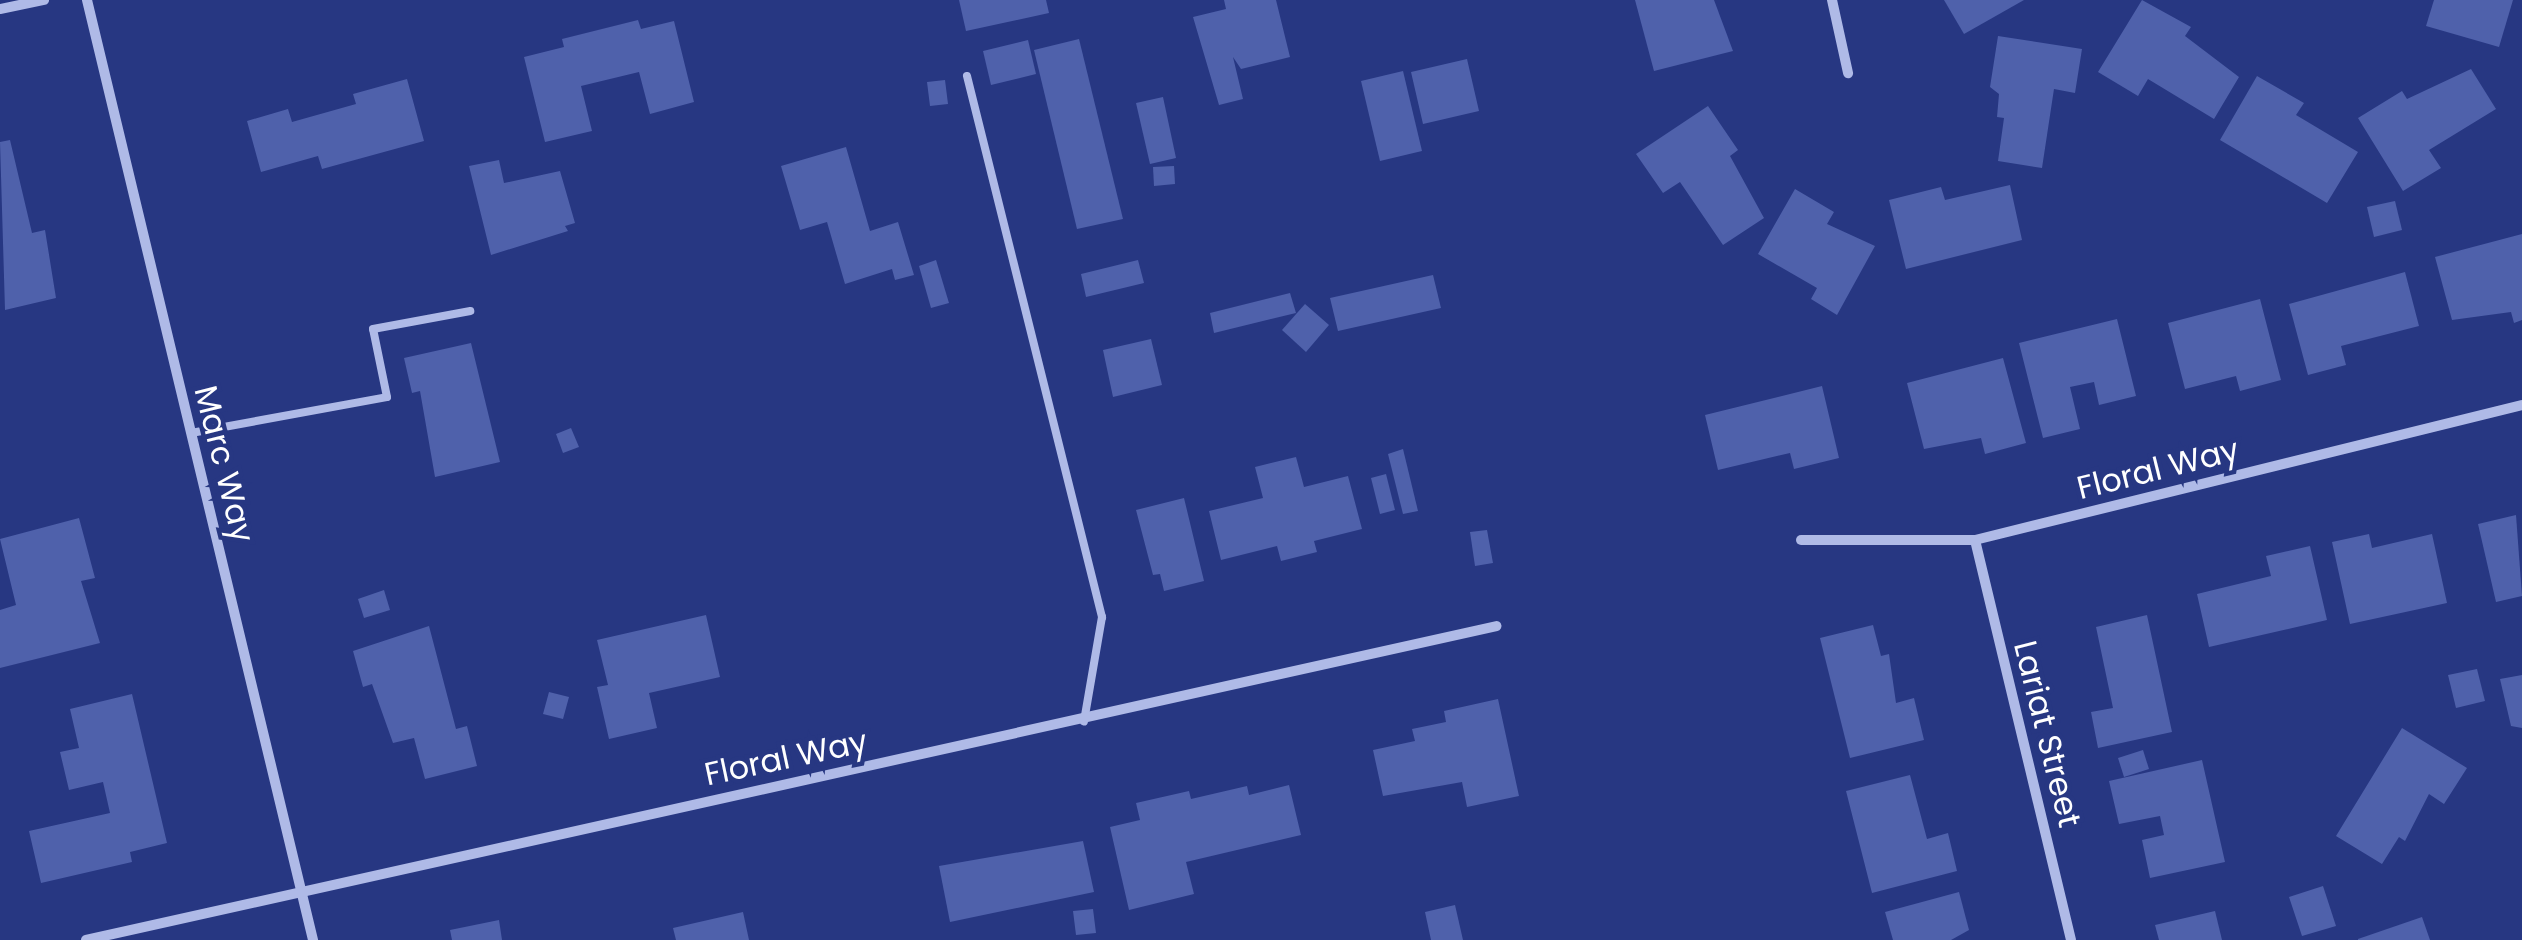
<!DOCTYPE html>
<html>
<head>
<meta charset="utf-8">
<style>
  body { margin:0 }
  #map { position:relative; width:2522px; height:940px; overflow:hidden; background:#273782; font-family:Poppins,sans-serif }
  div>[style] { position:absolute }
  [style*='--x'] { left:calc(var(--x)*1px); top:calc(var(--y)*1px); width:calc(var(--w)*1px); rotate:calc(var(--a)*1deg) }
  .building>* { inset:0; background:#4f61ab }
  .lane>* { height:8px; margin:-4px; padding:0 4px; transform-origin:4px; border-radius:4px; background:#afbae7 }
  .street>* { height:10px; margin:-5px; padding:0 5px; transform-origin:5px; border-radius:5px; background:#afbae7 }
  span { translate:-50% -50%; white-space:nowrap; text-align:center; line-height:1.15; -webkit-text-stroke:9px #273782; paint-order:stroke }
  .street-label { font-size:32px; color:#fff }
</style>
</head>
<body>
<div id="map">
  <div class="building">
    <div style="clip-path:polygon(959px 0,1046px 0,1049px 13px,966px 31px)"></div>
    <div style="clip-path:polygon(1224px 0,1276px 0,1290px 57px,1241px 69px,1233px 57px,1243px 99px,1219px 105px,1193px 17px,1226px 9px)"></div>
    <div style="clip-path:polygon(1635px 0,1714px 0,1733px 51px,1654px 71px)"></div>
    <div style="clip-path:polygon(1944px 0,2024px 0,1964px 34px)"></div>
    <div style="clip-path:polygon(2142px 0,2191px 27px,2185px 36px,2239px 77px,2214px 119px,2148px 79px,2138px 96px,2098px 72px)"></div>
    <div style="clip-path:polygon(2434px 0,2513px 0,2499px 47px,2426px 26px)"></div>
    <div style="clip-path:polygon(638px 20px,641px 29px,674px 21px,694px 102px,650px 114px,639px 72px,581px 86px,592px 131px,545px 142px,524px 57px,564px 47px,562px 39px)"></div>
    <div style="clip-path:polygon(1998px 36px,2082px 49px,2075px 93px,2054px 89px,2042px 168px,1998px 161px,2004px 118px,1997px 117px,1999px 94px,1990px 87px)"></div>
    <div style="clip-path:polygon(1079px 39px,1123px 219px,1077px 229px,1034px 50px)"></div>
    <div style="clip-path:polygon(1028px 40px,1036px 74px,991px 85px,983px 51px)"></div>
    <div style="clip-path:polygon(1467px 59px,1479px 111px,1423px 124px,1411px 72px)"></div>
    <div style="clip-path:polygon(2471px 69px,2496px 109px,2429px 150px,2441px 168px,2403px 191px,2358px 118px,2402px 91px,2407px 99px)"></div>
    <div style="clip-path:polygon(1403px 71px,1422px 151px,1380px 161px,1361px 81px)"></div>
    <div style="clip-path:polygon(2257px 76px,2304px 103px,2296px 115px,2358px 152px,2327px 203px,2220px 140px)"></div>
    <div style="clip-path:polygon(407px 79px,424px 141px,322px 169px,318px 156px,261px 172px,247px 121px,288px 109px,292px 122px,356px 104px,353px 94px)"></div>
    <div style="clip-path:polygon(945px 80px,948px 104px,930px 106px,927px 82px)"></div>
    <div style="clip-path:polygon(1163px 97px,1176px 158px,1150px 164px,1136px 103px)"></div>
    <div style="clip-path:polygon(1708px 106px,1738px 150px,1730px 156px,1764px 218px,1723px 245px,1680px 182px,1663px 193px,1636px 154px)"></div>
    <div style="clip-path:polygon(10px 140px,32px 233px,45px 230px,56px 298px,5px 310px,0 142px)"></div>
    <div style="clip-path:polygon(846px 147px,870px 231px,898px 222px,914px 275px,895px 280px,892px 269px,845px 284px,827px 222px,800px 230px,781px 166px)"></div>
    <div style="clip-path:polygon(499px 160px,504px 183px,560px 171px,575px 223px,565px 226px,568px 231px,491px 255px,469px 166px)"></div>
    <div style="clip-path:polygon(1174px 166px,1175px 184px,1154px 186px,1153px 167px)"></div>
    <div style="clip-path:polygon(2010px 185px,2022px 240px,1906px 269px,1889px 200px,1941px 187px,1945px 200px)"></div>
    <div style="clip-path:polygon(1795px 189px,1834px 212px,1827px 224px,1875px 246px,1837px 315px,1811px 299px,1817px 288px,1758px 254px)"></div>
    <div style="clip-path:polygon(2395px 201px,2402px 230px,2374px 237px,2367px 207px)"></div>
    <div style="clip-path:polygon(2522px 234px,2522px 320px,2514px 323px,2511px 312px,2452px 320px,2435px 257px)"></div>
    <div style="clip-path:polygon(936px 260px,949px 303px,931px 308px,919px 266px)"></div>
    <div style="clip-path:polygon(1138px 260px,1144px 283px,1086px 297px,1081px 274px)"></div>
    <div style="clip-path:polygon(2405px 272px,2419px 326px,2341px 346px,2346px 365px,2308px 375px,2289px 304px)"></div>
    <div style="clip-path:polygon(1433px 275px,1441px 308px,1338px 331px,1330px 298px)"></div>
    <div style="clip-path:polygon(1290px 293px,1296px 313px,1214px 333px,1210px 313px)"></div>
    <div style="clip-path:polygon(2260px 299px,2281px 380px,2240px 391px,2236px 376px,2185px 389px,2168px 323px)"></div>
    <div style="clip-path:polygon(1305px 304px,1329px 325px,1306px 352px,1282px 330px)"></div>
    <div style="clip-path:polygon(2117px 319px,2136px 396px,2099px 405px,2094px 382px,2070px 387px,2080px 429px,2043px 438px,2019px 343px)"></div>
    <div style="clip-path:polygon(1151px 339px,1162px 385px,1113px 397px,1103px 350px)"></div>
    <div style="clip-path:polygon(471px 343px,500px 462px,435px 477px,420px 391px,412px 393px,404px 358px)"></div>
    <div style="clip-path:polygon(2003px 358px,2026px 443px,1985px 454px,1981px 438px,1924px 449px,1907px 383px)"></div>
    <div style="clip-path:polygon(1822px 386px,1839px 458px,1794px 469px,1790px 453px,1718px 470px,1705px 415px)"></div>
    <div style="clip-path:polygon(571px 428px,579px 447px,563px 453px,556px 434px)"></div>
    <div style="clip-path:polygon(1403px 449px,1418px 511px,1403px 514px,1388px 454px)"></div>
    <div style="clip-path:polygon(1296px 457px,1304px 487px,1348px 476px,1362px 529px,1314px 541px,1317px 552px,1281px 561px,1277px 546px,1221px 560px,1209px 511px,1263px 498px,1255px 467px)"></div>
    <div style="clip-path:polygon(1386px 474px,1395px 510px,1380px 514px,1371px 478px)"></div>
    <div style="clip-path:polygon(1184px 498px,1204px 581px,1164px 591px,1160px 574px,1153px 575px,1136px 510px)"></div>
    <div style="clip-path:polygon(2516px 515px,2522px 596px,2496px 602px,2478px 524px)"></div>
    <div style="clip-path:polygon(79px 518px,95px 578px,81px 581px,100px 643px,0 668px,0 610px,16px 605px,0 539px)"></div>
    <div style="clip-path:polygon(1487px 530px,1493px 563px,1475px 566px,1470px 532px)"></div>
    <div style="clip-path:polygon(2369px 534px,2372px 548px,2432px 534px,2447px 603px,2350px 624px,2332px 542px)"></div>
    <div style="clip-path:polygon(2310px 546px,2327px 620px,2209px 647px,2197px 594px,2271px 576px,2266px 556px)"></div>
    <div style="clip-path:polygon(384px 590px,390px 610px,364px 618px,358px 599px)"></div>
    <div style="clip-path:polygon(706px 615px,720px 677px,649px 693px,657px 728px,609px 739px,597px 687px,608px 685px,597px 640px)"></div>
    <div style="clip-path:polygon(2147px 615px,2172px 732px,2098px 748px,2091px 712px,2113px 708px,2096px 627px)"></div>
    <div style="clip-path:polygon(1873px 625px,1881px 656px,1889px 654px,1896px 703px,1914px 698px,1924px 740px,1850px 758px,1820px 638px)"></div>
    <div style="clip-path:polygon(429px 626px,456px 729px,467px 726px,477px 766px,425px 779px,414px 738px,393px 743px,372px 684px,363px 687px,353px 651px)"></div>
    <div style="clip-path:polygon(2477px 669px,2485px 701px,2456px 708px,2448px 675px)"></div>
    <div style="clip-path:polygon(2522px 675px,2522px 728px,2511px 726px,2500px 679px)"></div>
    <div style="clip-path:polygon(549px 692px,569px 697px,563px 719px,543px 714px)"></div>
    <div style="clip-path:polygon(132px 694px,167px 843px,130px 852px,132px 862px,41px 883px,29px 831px,110px 813px,103px 782px,69px 790px,60px 752px,79px 748px,70px 709px)"></div>
    <div style="clip-path:polygon(1498px 699px,1519px 796px,1467px 807px,1462px 782px,1383px 796px,1373px 750px,1415px 741px,1412px 729px,1446px 722px,1444px 711px)"></div>
    <div style="clip-path:polygon(2402px 728px,2467px 768px,2444px 804px,2429px 794px,2405px 841px,2399px 837px,2382px 864px,2336px 836px)"></div>
    <div style="clip-path:polygon(2143px 750px,2149px 769px,2124px 777px,2118px 758px)"></div>
    <div style="clip-path:polygon(2202px 760px,2225px 862px,2150px 878px,2142px 840px,2164px 835px,2160px 816px,2119px 824px,2109px 781px)"></div>
    <div style="clip-path:polygon(1910px 775px,1927px 839px,1948px 833px,1957px 871px,1872px 893px,1846px 791px)"></div>
    <div style="clip-path:polygon(1289px 785px,1301px 835px,1186px 862px,1194px 894px,1129px 910px,1110px 827px,1140px 820px,1136px 803px,1189px 791px,1191px 799px,1247px 786px,1249px 795px)"></div>
    <div style="clip-path:polygon(1083px 841px,1094px 892px,950px 922px,939px 866px)"></div>
    <div style="clip-path:polygon(2323px 886px,2336px 926px,2302px 936px,2289px 897px)"></div>
    <div style="clip-path:polygon(1959px 892px,1969px 930px,1951px 940px,1893px 940px,1885px 912px)"></div>
    <div style="clip-path:polygon(1455px 905px,1463px 940px,1431px 940px,1425px 912px)"></div>
    <div style="clip-path:polygon(1093px 909px,1096px 933px,1076px 935px,1073px 911px)"></div>
    <div style="clip-path:polygon(2215px 911px,2222px 940px,2159px 940px,2155px 925px)"></div>
    <div style="clip-path:polygon(743px 912px,749px 940px,676px 940px,673px 928px)"></div>
    <div style="clip-path:polygon(2422px 917px,2430px 940px,2358px 940px,2358px 939px)"></div>
    <div style="clip-path:polygon(499px 920px,502px 940px,452px 940px,450px 930px)"></div>
  </div>
  <div class="lane">
    <div style="--x:967;--y:76;--w:558;--a:75.99"></div>
    <div style="--x:1102;--y:617;--w:106;--a:99.8"></div>
    <div style="--x:191;--y:433;--w:199;--a:-10.4"></div>
    <div style="--x:387;--y:397;--w:69;--a:-101.6"></div>
    <div style="--x:373;--y:329;--w:99;--a:-10.5"></div>
  </div>
  <div class="street">
    <div style="--x:87;--y:0;--w:967;--a:76.48"></div>
    <div style="--x:1832;--y:0;--w:75;--a:77.6"></div>
    <div style="--x:0;--y:9;--w:45;--a:-11.6"></div>
    <div style="--x:1801;--y:540;--w:174;--a:0"></div>
    <div style="--x:1975;--y:540;--w:563;--a:-13.86"></div>
    <div style="--x:1975;--y:540;--w:411;--a:76.5"></div>
    <div style="--x:86;--y:940;--w:1445;--a:-12.55"></div>
  </div>
  <div class="street-label">
    <span style="left:224px;top:464px;rotate:76deg">Marc Way</span>
    <span style="left:2158px;top:469px;rotate:-14deg">Floral Way</span>
    <span style="left:2047px;top:734px;rotate:76deg">Lariat Street</span>
    <span style="left:786px;top:758px;rotate:-12deg">Floral Way</span>
  </div>
</div>
</body>
</html>
